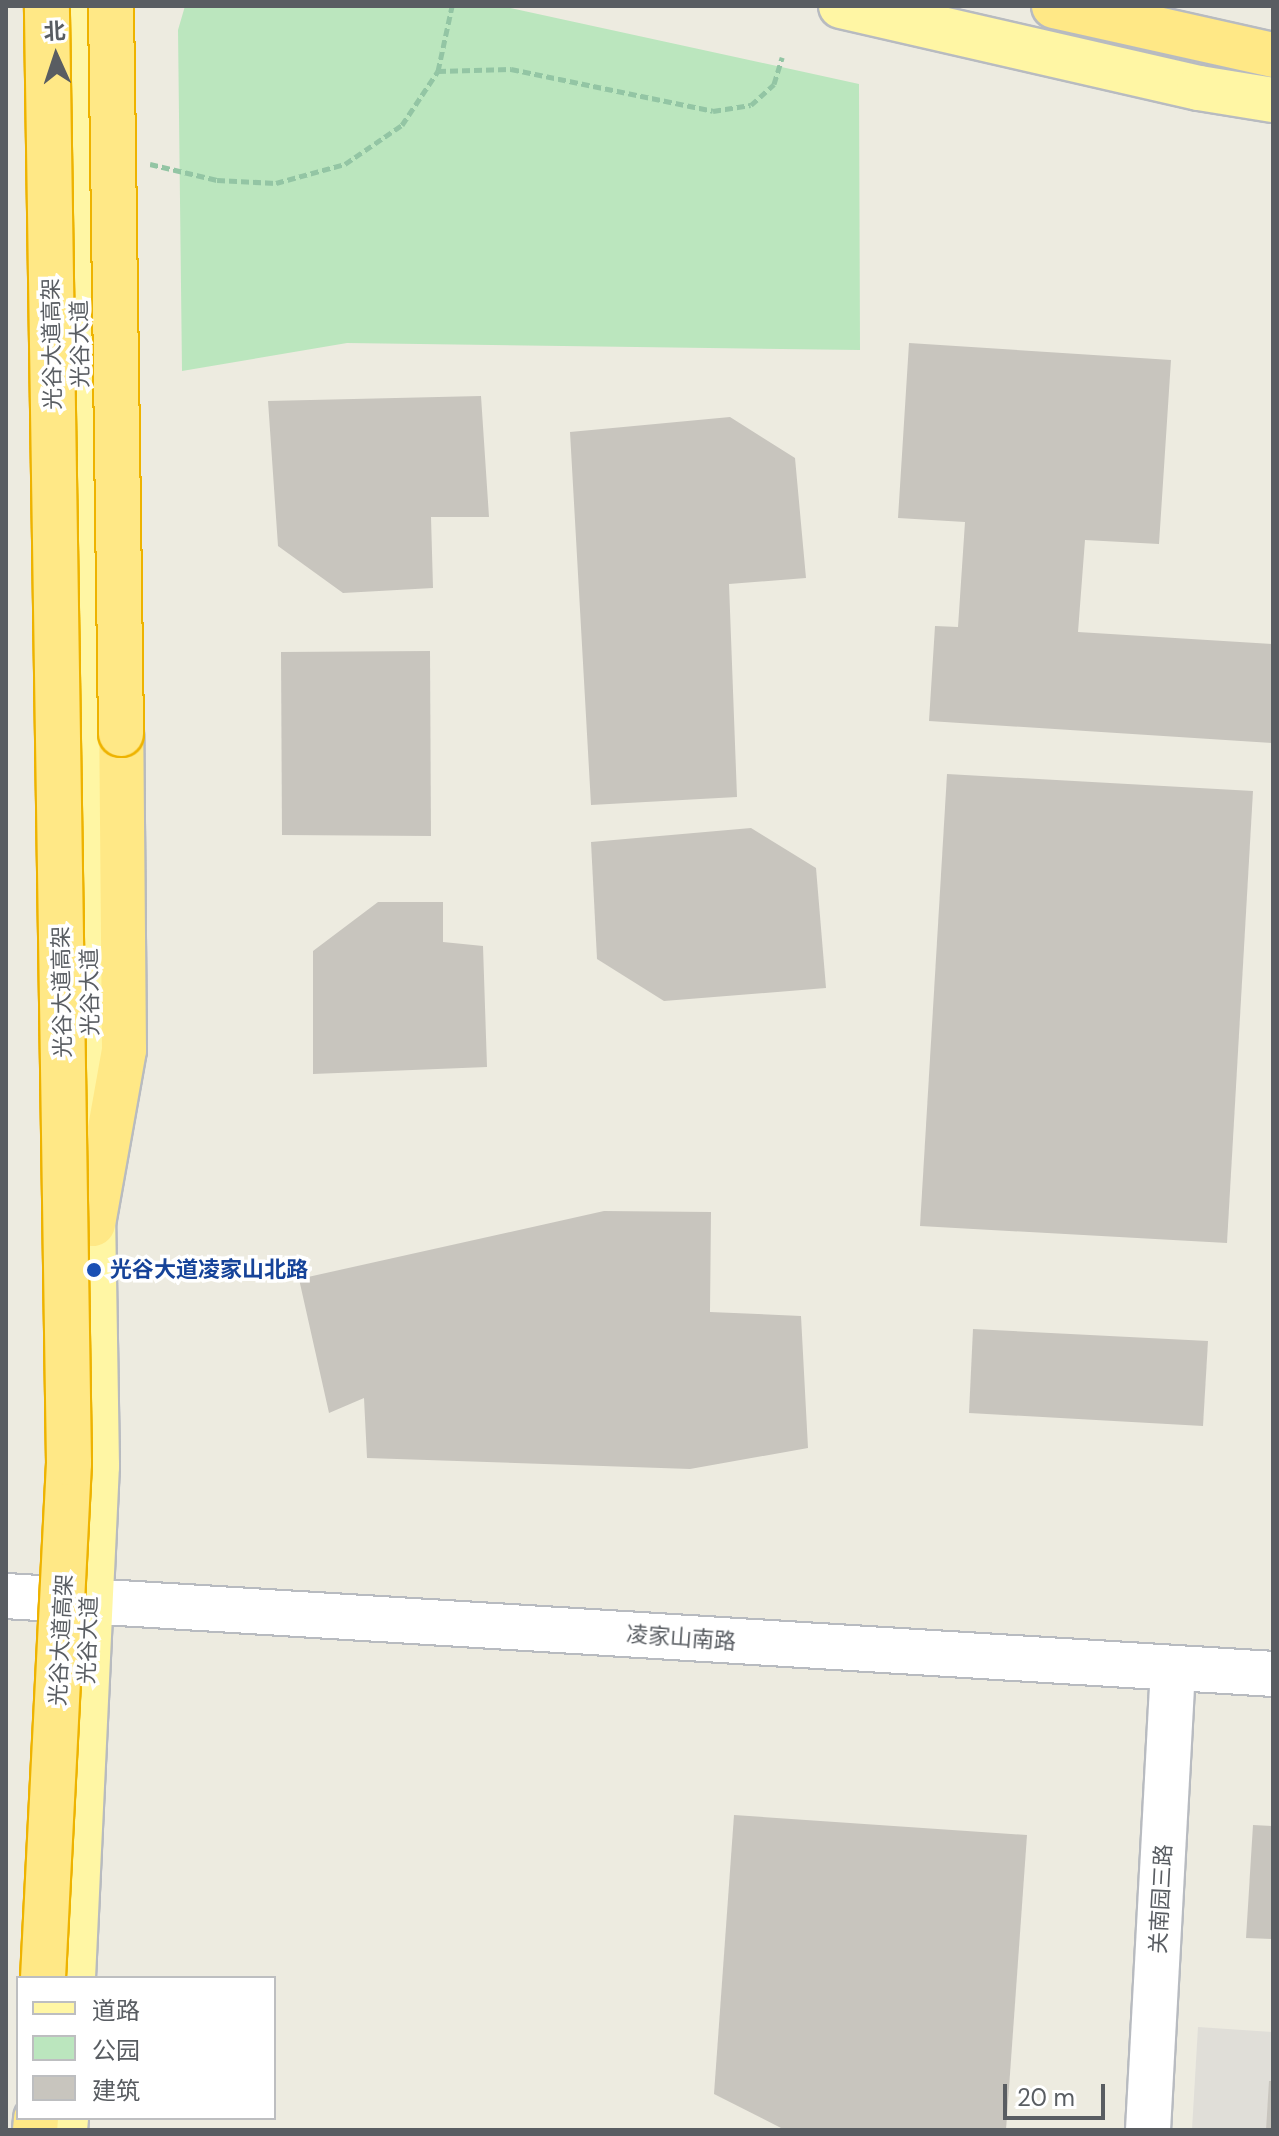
<!DOCTYPE html>
<html>
<head>
<meta charset="utf-8">
<style>
  body { margin:0 }
  #map { position:relative; width:1279px; height:2136px; overflow:hidden; background:#edebe0; font-family:"DM Sans","Noto Sans SC",sans-serif }
  div>[style] { position:absolute }
  [style*='--x'] { left:calc(var(--x)*1px); top:calc(var(--y)*1px); width:calc(var(--w)*1px); rotate:calc(var(--a)*1deg) }
  .industrial>* { inset:0; background:#e0ded8 }
  .green>* { inset:0; background:#bbe6be }
  .building>* { inset:0; background:#c8c5be }
  .path>* { height:5px; margin-top:-2.5px; transform-origin:0; background:repeating-linear-gradient(90deg,#93c5a4 0 8px,transparent 0 12px) }
  .roads { filter:drop-shadow(2px 0 #b8bbc0) drop-shadow(-2px 0 #b8bbc0) drop-shadow(0 2px #b8bbc0) drop-shadow(0 -2px #b8bbc0) }
  .minor>* { height:44px; margin:-22px; padding:0 22px; transform-origin:22px; border-radius:22px; background:#fff }
  .major>* { height:44px; margin:-22px; padding:0 22px; transform-origin:22px; border-radius:22px; background:#fff6a4 }
  .highway>* { height:44px; margin:-22px; padding:0 22px; transform-origin:22px; border-radius:22px; background:#ffe886 }
  .bridges { filter:drop-shadow(2px 0 #eeb300) drop-shadow(-2px 0 #eeb300) drop-shadow(0 2px #eeb300) drop-shadow(0 -2px #eeb300) }
  .highway-bridge>* { height:44px; margin:-22px; padding:0 22px; transform-origin:22px; border-radius:22px; background:#ffe886 }
  .dots>* { width:22px; height:22px; translate:-50% -50%; box-sizing:border-box; border:4px solid #fff; border-radius:50% }
  span { translate:-50% -50%; white-space:nowrap; text-align:center; line-height:1.15; -webkit-text-stroke:7px #fff; paint-order:stroke }
  .street-label { font-size:22px; color:#595d62 }
  .transit-label { font-size:22px; color:#164399; font-weight:700 }
  .left { translate:0 -50%; text-align:left }
  .frame { position:absolute; inset:0; border:8px solid #595d62; pointer-events:none }
  .legend { position:absolute; left:16px; top:1976px; width:260px; height:144px; box-sizing:border-box; background:#fff; border:2px solid #bdbec0; margin:0; padding:10px 14px; list-style:none; font-size:24px; color:#595d62 }
  .legend li { display:flex; align-items:center; gap:16px; height:40px }
  .legend b { width:40px; border:2px solid #bdbec0 }
  .north { position:absolute; left:16px; top:16px; width:80px; height:80px; -webkit-text-stroke:6px #fff; paint-order:stroke; rotate:357deg; font-size:22px; font-weight:700; line-height:32px; text-align:center; color:#595d62 }
  .north::after { content:''; display:block; margin:auto; width:28px; height:36px; background:#595d62; clip-path:polygon(50% 0,100% 100%,50% 72%,0 100%) }
  .scale { position:absolute; left:1003px; top:2084px; width:102px; height:36px; box-sizing:border-box; border:4px solid #595d62; border-top:0; padding-left:10px; font-size:24px; line-height:28px; white-space:nowrap; color:#595d62; -webkit-text-stroke:6px #fff; paint-order:stroke }
</style>
</head>
<body>
<div id="map">
  <div class="industrial">
    <div style="clip-path:polygon(1198px 2027px,1273px 2032px,1273px 2130px,1192px 2130px)"></div>
  </div>
  <div class="green">
    <div style="clip-path:polygon(185px 6px,501px 6px,859px 84px,860px 350px,347px 343px,182px 371px,178px 30px)"></div>
  </div>
  <div class="building">
    <div style="clip-path:polygon(909px 343px,1171px 360px,1159px 544px,1085px 540px,1078px 632px,1273px 644px,1273px 743px,929px 721px,935px 626px,958px 627px,965px 522px,898px 518px)"></div>
    <div style="clip-path:polygon(481px 396px,489px 517px,431px 517px,433px 588px,343px 593px,278px 546px,268px 401px)"></div>
    <div style="clip-path:polygon(730px 417px,795px 458px,806px 578px,729px 584px,737px 797px,591px 805px,570px 432px)"></div>
    <div style="clip-path:polygon(430px 651px,431px 836px,282px 835px,281px 652px)"></div>
    <div style="clip-path:polygon(947px 774px,1253px 791px,1227px 1243px,920px 1226px)"></div>
    <div style="clip-path:polygon(751px 828px,816px 868px,826px 988px,664px 1001px,597px 959px,591px 842px)"></div>
    <div style="clip-path:polygon(378px 902px,443px 902px,443px 942px,483px 946px,487px 1067px,313px 1074px,313px 951px)"></div>
    <div style="clip-path:polygon(604px 1211px,711px 1212px,710px 1312px,801px 1316px,808px 1448px,690px 1469px,367px 1458px,364px 1398px,329px 1413px,299px 1279px)"></div>
    <div style="clip-path:polygon(973px 1329px,1208px 1341px,1203px 1426px,969px 1413px)"></div>
    <div style="clip-path:polygon(734px 1815px,1027px 1835px,1006px 2130px,785px 2130px,714px 2094px)"></div>
    <div style="clip-path:polygon(1253px 1825px,1273px 1826px,1273px 1939px,1246px 1938px)"></div>
    <div style="clip-path:polygon(1269px 2081px,1273px 2081px,1273px 2130px,1266px 2130px)"></div>
  </div>
  <div class="path">
    <div style="--x:438;--y:71;--w:73;--a:-1.6"></div>
    <div style="--x:511;--y:69;--w:206;--a:11.7"></div>
    <div style="--x:713;--y:111;--w:38;--a:-9"></div>
    <div style="--x:751;--y:105;--w:31;--a:-42"></div>
    <div style="--x:774;--y:84;--w:28;--a:-73"></div>
    <div style="--x:150;--y:164;--w:69;--a:13.4"></div>
    <div style="--x:217;--y:180;--w:59;--a:2.9"></div>
    <div style="--x:276;--y:183;--w:72;--a:-15.4"></div>
    <div style="--x:345;--y:164;--w:69;--a:-34.4"></div>
    <div style="--x:402;--y:125;--w:65;--a:-56.3"></div>
    <div style="--x:438;--y:71;--w:66;--a:-77.8"></div>
  </div>
  <div class="roads">
    <div class="minor">
      <div style="--x:6;--y:1596;--w:1269;--a:3.52"></div>
      <div style="--x:1148;--y:2130;--w:462;--a:-86.9"></div>
    </div>
    <div class="major">
      <div style="--x:841;--y:6;--w:367;--a:12.9"></div>
      <div style="--x:1199;--y:88;--w:75;--a:9.2"></div>
      <div style="--x:73;--y:1978;--w:513;--a:-87.32"></div>
      <div style="--x:97;--y:1466;--w:1460;--a:-90.9"></div>
      <div style="--x:65;--y:2130;--w:12;--a:-85"></div>
    </div>
    <div class="highway">
      <div style="--x:1054;--y:6;--w:224;--a:12.6"></div>
      <div style="--x:93;--y:1224;--w:177;--a:-79.9"></div>
      <div style="--x:124;--y:1050;--w:316;--a:-90.5"></div>
      <div style="--x:35;--y:2130;--w:12;--a:-85"></div>
    </div>
  </div>
  <div class="bridges">
    <div class="highway-bridge">
      <div style="--x:111;--y:6;--w:728;--a:89.21"></div>
      <div style="--x:43;--y:1978;--w:516;--a:-87.11"></div>
      <div style="--x:69;--y:1463;--w:1457;--a:-90.87"></div>
    </div>
  </div>
  <div class="dots">
    <div style="left:94px;top:1270px;background:#1a4fb4"></div>
  </div>
  <div class="street-label">
    <span style="left:52px;top:344px;rotate:-91deg">光谷大道高架</span>
    <span style="left:80px;top:344px;rotate:-91deg">光谷大道</span>
    <span style="left:62px;top:992px;rotate:-91deg">光谷大道高架</span>
    <span style="left:90px;top:992px;rotate:-91deg">光谷大道</span>
    <span style="left:681px;top:1638px;rotate:4deg">凌家山南路</span>
    <span style="left:61px;top:1640px;rotate:-87deg">光谷大道高架</span>
    <span style="left:88px;top:1640px;rotate:-88deg">光谷大道</span>
    <span style="left:1161px;top:1899px;rotate:-87deg">关南园三路</span>
  </div>
  <div class="transit-label">
    <span class="left" style="left:110px;top:1270px">光谷大道凌家山北路</span>
  </div>
  <div class="frame"></div>
  <ul class="legend">
  <li><b style="height:10px;background:#fff6a4"></b>道路</li>
  <li><b style="height:22px;background:#bbe6be"></b>公园</li>
  <li><b style="height:22px;background:#c8c5be"></b>建筑</li>
  </ul>
  <div class="north">北</div>
  <div class="scale">20 m</div>
</div>
</body>
</html>
